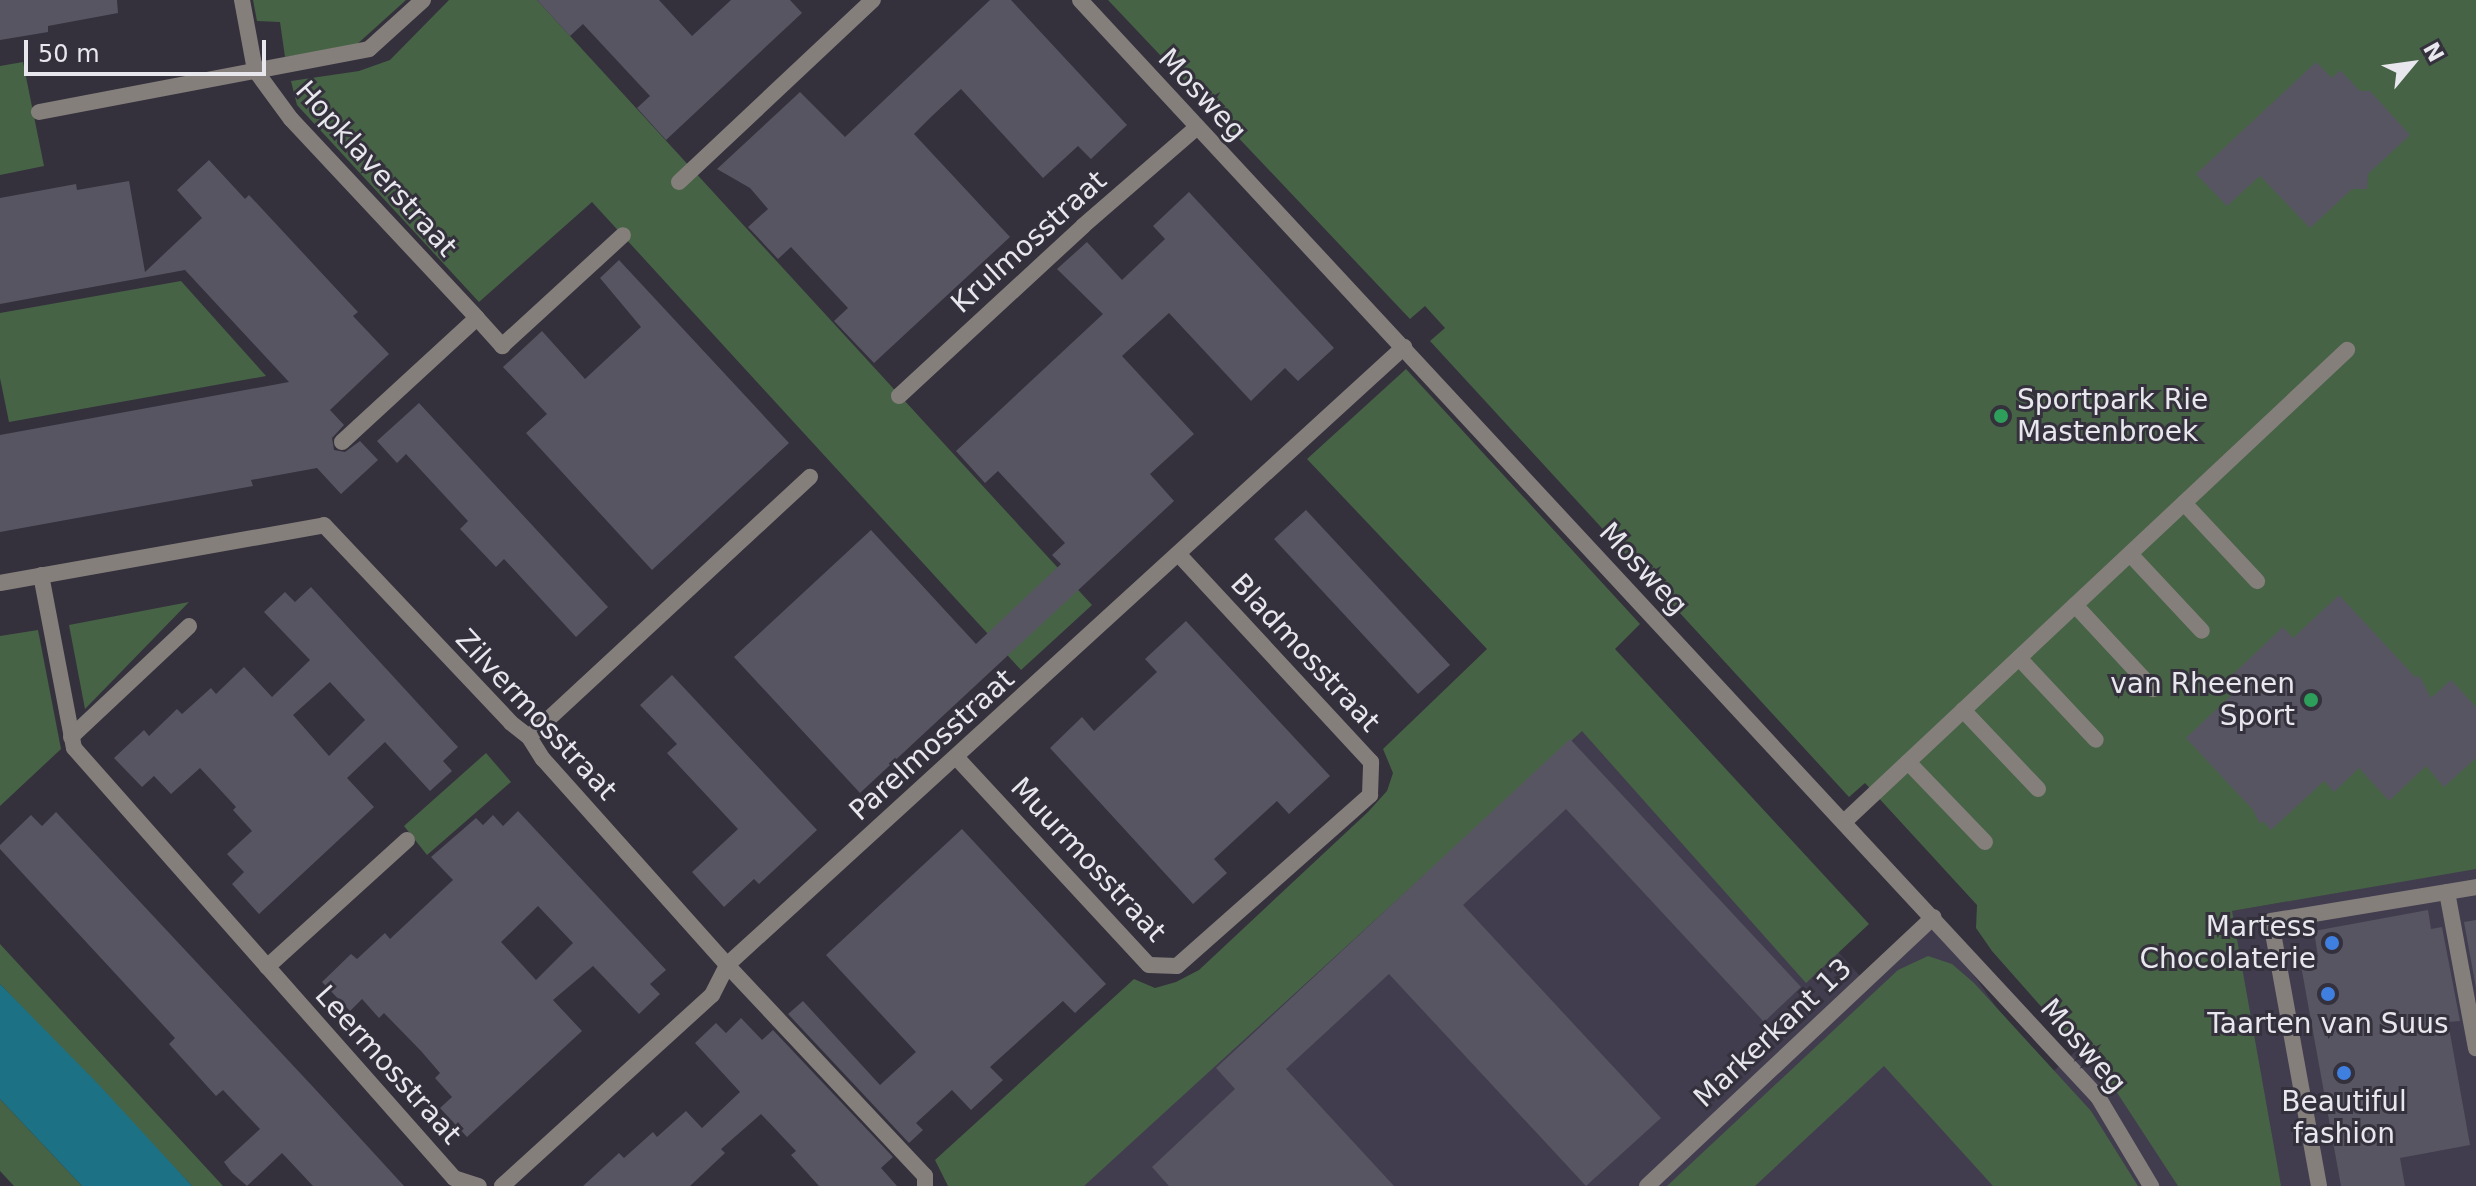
<!DOCTYPE html>
<html>
<head>
<meta charset="utf-8">
<style>
  body { margin:0 }
  #map { position:relative; width:2476px; height:1186px; overflow:hidden; background:#34313d; font-family:"DejaVu Sans",sans-serif }
  div>[style] { position:absolute }
  [style*='--x'] { left:calc(var(--x)*1px); top:calc(var(--y)*1px); width:calc(var(--w)*1px); rotate:calc(var(--a)*1deg) }
  .built>* { inset:0; background:#413d4e }
  .green>* { inset:0; background:#476346 }
  .water>* { inset:0; background:#1d7184 }
  .building>* { inset:0; background:#575561 }
  .service>* { height:16px; margin:-8px; padding:0 8px; transform-origin:8px; border-radius:8px; background:#857f7c }
  .minor>* { height:16px; margin:-8px; padding:0 8px; transform-origin:8px; border-radius:8px; background:#857f7c }
  .dots>* { width:22px; height:22px; translate:-50% -50%; box-sizing:border-box; border:4px solid #34313d; border-radius:50% }
  span { translate:-50% -50%; white-space:nowrap; text-align:center; line-height:1.15; -webkit-text-stroke:6px #34313d; paint-order:stroke }
  .street-label { font-size:28px; color:#e8e7ee }
  .poi-label { font-size:28px; color:#e8e7ee }
  .left { translate:0 -50%; text-align:left }
  .right { translate:-100% -50%; text-align:right }
  .north { position:absolute; left:2372px; top:24px; width:80px; height:80px; -webkit-text-stroke:6px #34313d; paint-order:stroke; rotate:61deg; font-size:22px; font-weight:700; line-height:32px; text-align:center; color:#e8e7ee }
  .north::after { content:''; display:block; margin:auto; width:28px; height:36px; background:#e8e7ee; clip-path:polygon(50% 0,100% 100%,50% 72%,0 100%) }
  .scale { position:absolute; left:24px; top:40px; width:242px; height:36px; box-sizing:border-box; border:4px solid #e8e7ee; border-top:0; padding-left:10px; font-size:24px; line-height:28px; white-space:nowrap; color:#e8e7ee; -webkit-text-stroke:6px #34313d; paint-order:stroke }
</style>
</head>
<body>
<div id="map">
  <div class="built">
    <div style="clip-path:polygon(1612px 702px,1868px 985px,1933px 917px,2046px 1078px,2232px 911px,2476px 868px,2476px 1186px,1038px 1186px)"></div>
  </div>
  <div class="green">
    <div style="clip-path:polygon(253px 0,406px 0,355px 46px,285px 57px,280px 22px,257px 21px)"></div>
    <div style="clip-path:polygon(449px 0,537px 0,1092px 605px,1021px 670px,592px 202px,479px 302px,297px 105px,291px 81px,359px 71px,390px 60px)"></div>
    <div style="clip-path:polygon(1108px 0,2476px 0,2476px 869px,2232px 911px,2281px 1186px,2178px 1186px,2116px 1091px,1992px 951px,1976px 928px,1977px 905px,1865px 783px,1849px 797px,1430px 341px,1445px 328px,1425px 306px,1410px 319px)"></div>
    <div style="clip-path:polygon(23px 62px,44px 166px,0 175px,0 66px)"></div>
    <div style="clip-path:polygon(181px 281px,266px 376px,9px 422px,0 378px,0 313px)"></div>
    <div style="clip-path:polygon(1406px 369px,1640px 624px,1615px 649px,1869px 924px,1806px 983px,1582px 731px,1084px 1186px,948px 1186px,935px 1160px,1134px 979px,1155px 988px,1176px 982px,1199px 970px,1368px 812px,1387px 791px,1393px 773px,1383px 749px,1487px 649px,1307px 459px)"></div>
    <div style="clip-path:polygon(189px 602px,85px 709px,69px 625px)"></div>
    <div style="clip-path:polygon(38px 630px,61px 749px,0 806px,0 636px)"></div>
    <div style="clip-path:polygon(486px 753px,511px 782px,427px 855px,404px 826px)"></div>
    <div style="clip-path:polygon(0 944px,223px 1186px,192px 1186px,0 984px)"></div>
    <div style="clip-path:polygon(1928px 956px,1952px 964px,1974px 983px,2091px 1111px,2138px 1186px,1993px 1186px,1884px 1066px,1755px 1186px,1667px 1186px,1898px 970px)"></div>
    <div style="clip-path:polygon(0 1099px,82px 1186px,14px 1186px,0 1171px)"></div>
  </div>
  <div class="water">
    <div style="clip-path:polygon(0 984px,100px 1086px,192px 1186px,82px 1186px,0 1099px)"></div>
  </div>
  <div class="building">
    <div style="clip-path:polygon(0 0,117px 0,118px 13px,48px 26px,48px 32px,0 40px)"></div>
    <div style="clip-path:polygon(537px 0,659px 0,692px 36px,731px 0,790px 0,802px 13px,666px 140px,637px 108px,650px 96px,583px 24px,570px 36px)"></div>
    <div style="clip-path:polygon(990px 0,1011px 0,1127px 125px,1091px 159px,1078px 146px,1043px 178px,961px 89px,932px 116px,914px 134px,1010px 237px,874px 363px,834px 321px,848px 308px,791px 247px,778px 259px,748px 227px,768px 209px,750px 188px,717px 169px,800px 92px,845px 137px)"></div>
    <div style="clip-path:polygon(2316px 62px,2332px 78px,2340px 70px,2360px 91px,2370px 91px,2410px 135px,2368px 174px,2367px 189px,2352px 189px,2310px 228px,2260px 176px,2227px 206px,2196px 174px)"></div>
    <div style="clip-path:polygon(209px 160px,245px 199px,249px 195px,343px 296px,358px 312px,353px 316px,389px 354px,330px 410px,344px 425px,332px 438px,334px 450px,345px 452px,360px 441px,378px 460px,341px 494px,317px 468px,251px 480px,253px 486px,0 532px,0 435px,289px 382px,185px 270px,0 304px,0 198px,76px 184px,77px 190px,129px 181px,145px 272px,202px 218px,177px 190px)"></div>
    <div style="clip-path:polygon(1189px 192px,1334px 348px,1298px 381px,1285px 368px,1251px 401px,1169px 313px,1122px 356px,1194px 434px,1150px 474px,1174px 501px,860px 793px,734px 657px,871px 530px,976px 644px,1061px 564px,1052px 555px,1065px 543px,998px 471px,985px 483px,956px 451px,1103px 314px,1057px 269px,1087px 242px,1122px 280px,1165px 239px,1153px 226px)"></div>
    <div style="clip-path:polygon(619px 260px,789px 443px,652px 570px,526px 433px,547px 414px,503px 367px,542px 331px,585px 379px,641px 327px,600px 278px)"></div>
    <div style="clip-path:polygon(419px 403px,608px 607px,576px 637px,504px 559px,496px 567px,460px 529px,468px 521px,406px 454px,397px 463px,377px 441px)"></div>
    <div style="clip-path:polygon(1306px 510px,1450px 665px,1418px 694px,1274px 539px)"></div>
    <div style="clip-path:polygon(evenodd,311px 587px,458px 747px,443px 761px,452px 771px,430px 791px,385px 742px,347px 778px,374px 807px,259px 914px,232px 884px,244px 872px,227px 854px,252px 831px,233px 810px,236px 807px,200px 768px,171px 794px,154px 776px,142px 787px,114px 758px,144px 730px,149px 736px,177px 709px,182px 714px,211px 688px,216px 694px,244px 667px,272px 697px,310px 660px,264px 612px,285px 592px,295px 602px,311px 587px,330px 682px,365px 720px,329px 756px,293px 715px,330px 682px)"></div>
    <div style="clip-path:polygon(2339px 595px,2416px 678px,2419px 675px,2431px 698px,2451px 680px,2476px 707px,2476px 758px,2444px 787px,2426px 766px,2389px 801px,2359px 768px,2334px 792px,2324px 781px,2271px 830px,2263px 821px,2260px 824px,2253px 810px,2186px 738px,2238px 689px,2229px 678px,2283px 627px,2293px 638px)"></div>
    <div style="clip-path:polygon(1186px 621px,1330px 776px,1289px 814px,1277px 801px,1214px 859px,1227px 873px,1193px 904px,1050px 748px,1082px 717px,1094px 731px,1157px 672px,1145px 659px)"></div>
    <div style="clip-path:polygon(672px 675px,817px 830px,759px 884px,754px 879px,724px 907px,692px 872px,738px 829px,667px 753px,677px 744px,640px 705px)"></div>
    <div style="clip-path:polygon(1570px 739px,1801px 987px,1764px 1022px,1566px 809px,1463px 905px,1661px 1118px,1586px 1186px,1389px 974px,1286px 1069px,1394px 1186px,1169px 1186px,1152px 1167px,1235px 1089px,1216px 1068px)"></div>
    <div style="clip-path:polygon(evenodd,518px 811px,666px 970px,650px 984px,660px 994px,639px 1014px,593px 966px,553px 1000px,582px 1031px,467px 1137px,440px 1108px,452px 1097px,435px 1078px,440px 1073px,421px 1051px,384px 1013px,379px 1018px,362px 999px,350px 1011px,322px 982px,351px 954px,357px 959px,385px 933px,390px 939px,453px 880px,431px 857px,476px 818px,483px 825px,493px 815px,503px 826px,518px 811px,538px 906px,573px 943px,536px 980px,501px 942px,538px 906px)"></div>
    <div style="clip-path:polygon(56px 812px,315px 1089px,404px 1186px,313px 1186px,282px 1153px,247px 1186px,232px 1173px,224px 1162px,260px 1129px,223px 1090px,216px 1096px,169px 1044px,175px 1038px,0 849px,0 845px,31px 815px,42px 826px)"></div>
    <div style="clip-path:polygon(962px 829px,1106px 984px,1075px 1013px,1063px 1001px,990px 1067px,1003px 1080px,971px 1110px,952px 1090px,916px 1123px,923px 1130px,909px 1143px,788px 1014px,803px 1001px,880px 1085px,916px 1052px,826px 955px)"></div>
    <div style="clip-path:polygon(2428px 910px,2431px 929px,2442px 927px,2460px 1021px,2448px 1022px,2470px 1145px,2400px 1158px,2405px 1186px,2341px 1186px,2300px 960px,2318px 957px,2314px 931px)"></div>
    <div style="clip-path:polygon(2476px 920px,2476px 988px,2464px 922px)"></div>
    <div style="clip-path:polygon(741px 1018px,762px 1040px,773px 1030px,893px 1157px,881px 1168px,897px 1186px,819px 1186px,791px 1155px,796px 1151px,761px 1114px,721px 1149px,725px 1153px,690px 1186px,583px 1186px,619px 1153px,624px 1158px,653px 1132px,657px 1137px,686px 1111px,702px 1128px,740px 1092px,695px 1043px,716px 1023px,726px 1033px)"></div>
  </div>
  <div class="service">
    <div style="--x:2184;--y:503;--w:107;--a:46.9"></div>
    <div style="--x:2130;--y:554;--w:105;--a:46.9"></div>
    <div style="--x:2075;--y:605;--w:115;--a:47.1"></div>
    <div style="--x:2019;--y:658;--w:112;--a:46.8"></div>
    <div style="--x:1963;--y:710;--w:109;--a:46.5"></div>
    <div style="--x:1908;--y:762;--w:111;--a:46.1"></div>
    <div style="--x:1844;--y:822;--w:690;--a:-43.18"></div>
    <div style="--x:2447;--y:892;--w:159;--a:79.5"></div>
    <div style="--x:2319;--y:1186;--w:269;--a:-100.3"></div>
    <div style="--x:2271;--y:921;--w:208;--a:-9.4"></div>
  </div>
  <div class="minor">
    <div style="--x:242;--y:0;--w:71;--a:79.5"></div>
    <div style="--x:255;--y:70;--w:61;--a:53.7"></div>
    <div style="--x:291;--y:119;--w:272;--a:46.9"></div>
    <div style="--x:1080;--y:0;--w:1497;--a:47.14"></div>
    <div style="--x:2098;--y:1097;--w:104;--a:59.2"></div>
    <div style="--x:39;--y:112;--w:336;--a:-10.8"></div>
    <div style="--x:369;--y:49;--w:73;--a:-42.2"></div>
    <div style="--x:679;--y:182;--w:266;--a:-43.2"></div>
    <div style="--x:899;--y:396;--w:251;--a:-42.7"></div>
    <div style="--x:1083;--y:226;--w:150;--a:-40.9"></div>
    <div style="--x:342;--y:442;--w:183;--a:-42.6"></div>
    <div style="--x:477;--y:318;--w:38;--a:48"></div>
    <div style="--x:502;--y:346;--w:164;--a:-42.5"></div>
    <div style="--x:41;--y:575;--w:176;--a:79.2"></div>
    <div style="--x:74;--y:748;--w:574;--a:48.53"></div>
    <div style="--x:454;--y:1178;--w:26;--a:18"></div>
    <div style="--x:0;--y:583;--w:329;--a:-10.1"></div>
    <div style="--x:324;--y:525;--w:272;--a:46.6"></div>
    <div style="--x:511;--y:723;--w:23;--a:38"></div>
    <div style="--x:529;--y:737;--w:26;--a:58"></div>
    <div style="--x:543;--y:759;--w:276;--a:48.2"></div>
    <div style="--x:727;--y:965;--w:289;--a:46.8"></div>
    <div style="--x:925;--y:1176;--w:10;--a:90"></div>
    <div style="--x:71;--y:737;--w:162;--a:-43.2"></div>
    <div style="--x:529;--y:737;--w:383;--a:-42.8"></div>
    <div style="--x:957;--y:758;--w:282;--a:47.2"></div>
    <div style="--x:1149;--y:965;--w:28;--a:2"></div>
    <div style="--x:1177;--y:966;--w:258;--a:-41.5"></div>
    <div style="--x:1370;--y:795;--w:33;--a:-88"></div>
    <div style="--x:1371;--y:762;--w:282;--a:-132.8"></div>
    <div style="--x:267;--y:967;--w:189;--a:-42.2"></div>
    <div style="--x:502;--y:1186;--w:284;--a:-42.3"></div>
    <div style="--x:712;--y:995;--w:34;--a:-63"></div>
    <div style="--x:727;--y:965;--w:917;--a:-42.39"></div>
    <div style="--x:1647;--y:1186;--w:393;--a:-43.2"></div>
  </div>
  <div class="dots">
    <div style="left:2001px;top:416px;background:#2e9e5b"></div>
    <div style="left:2311px;top:700px;background:#2e9e5b"></div>
    <div style="left:2332px;top:943px;background:#3f7fe0"></div>
    <div style="left:2328px;top:994px;background:#3f7fe0"></div>
    <div style="left:2344px;top:1073px;background:#3f7fe0"></div>
  </div>
  <div class="street-label">
    <span style="left:1202px;top:95px;rotate:47deg">Mosweg</span>
    <span style="left:376px;top:169px;rotate:48deg">Hopklaverstraat</span>
    <span style="left:1029px;top:242px;rotate:-42deg">Krulmosstraat</span>
    <span style="left:1643px;top:569px;rotate:47deg">Mosweg</span>
    <span style="left:1305px;top:653px;rotate:47deg">Bladmosstraat</span>
    <span style="left:536px;top:715px;rotate:47deg">Zilvermosstraat</span>
    <span style="left:932px;top:745px;rotate:-42deg">Parelmosstraat</span>
    <span style="left:1088px;top:860px;rotate:47deg">Muurmosstraat</span>
    <span style="left:1773px;top:1033px;rotate:-43deg">Markerkant 13</span>
    <span style="left:2083px;top:1046px;rotate:49deg">Mosweg</span>
    <span style="left:388px;top:1065px;rotate:48deg">Leermosstraat</span>
  </div>
  <div class="poi-label">
    <span class="left" style="left:2017px;top:416px">Sportpark Rie<br>Mastenbroek</span>
    <span class="right" style="left:2295px;top:700px">van Rheenen<br>Sport</span>
    <span class="right" style="left:2316px;top:943px">Martess<br>Chocolaterie</span>
    <span style="left:2328px;top:1024px">Taarten van Suus</span>
    <span style="left:2344px;top:1118px">Beautiful<br>fashion</span>
  </div>
  <div class="north">N</div>
  <div class="scale">50 m</div>
</div>
</body>
</html>
